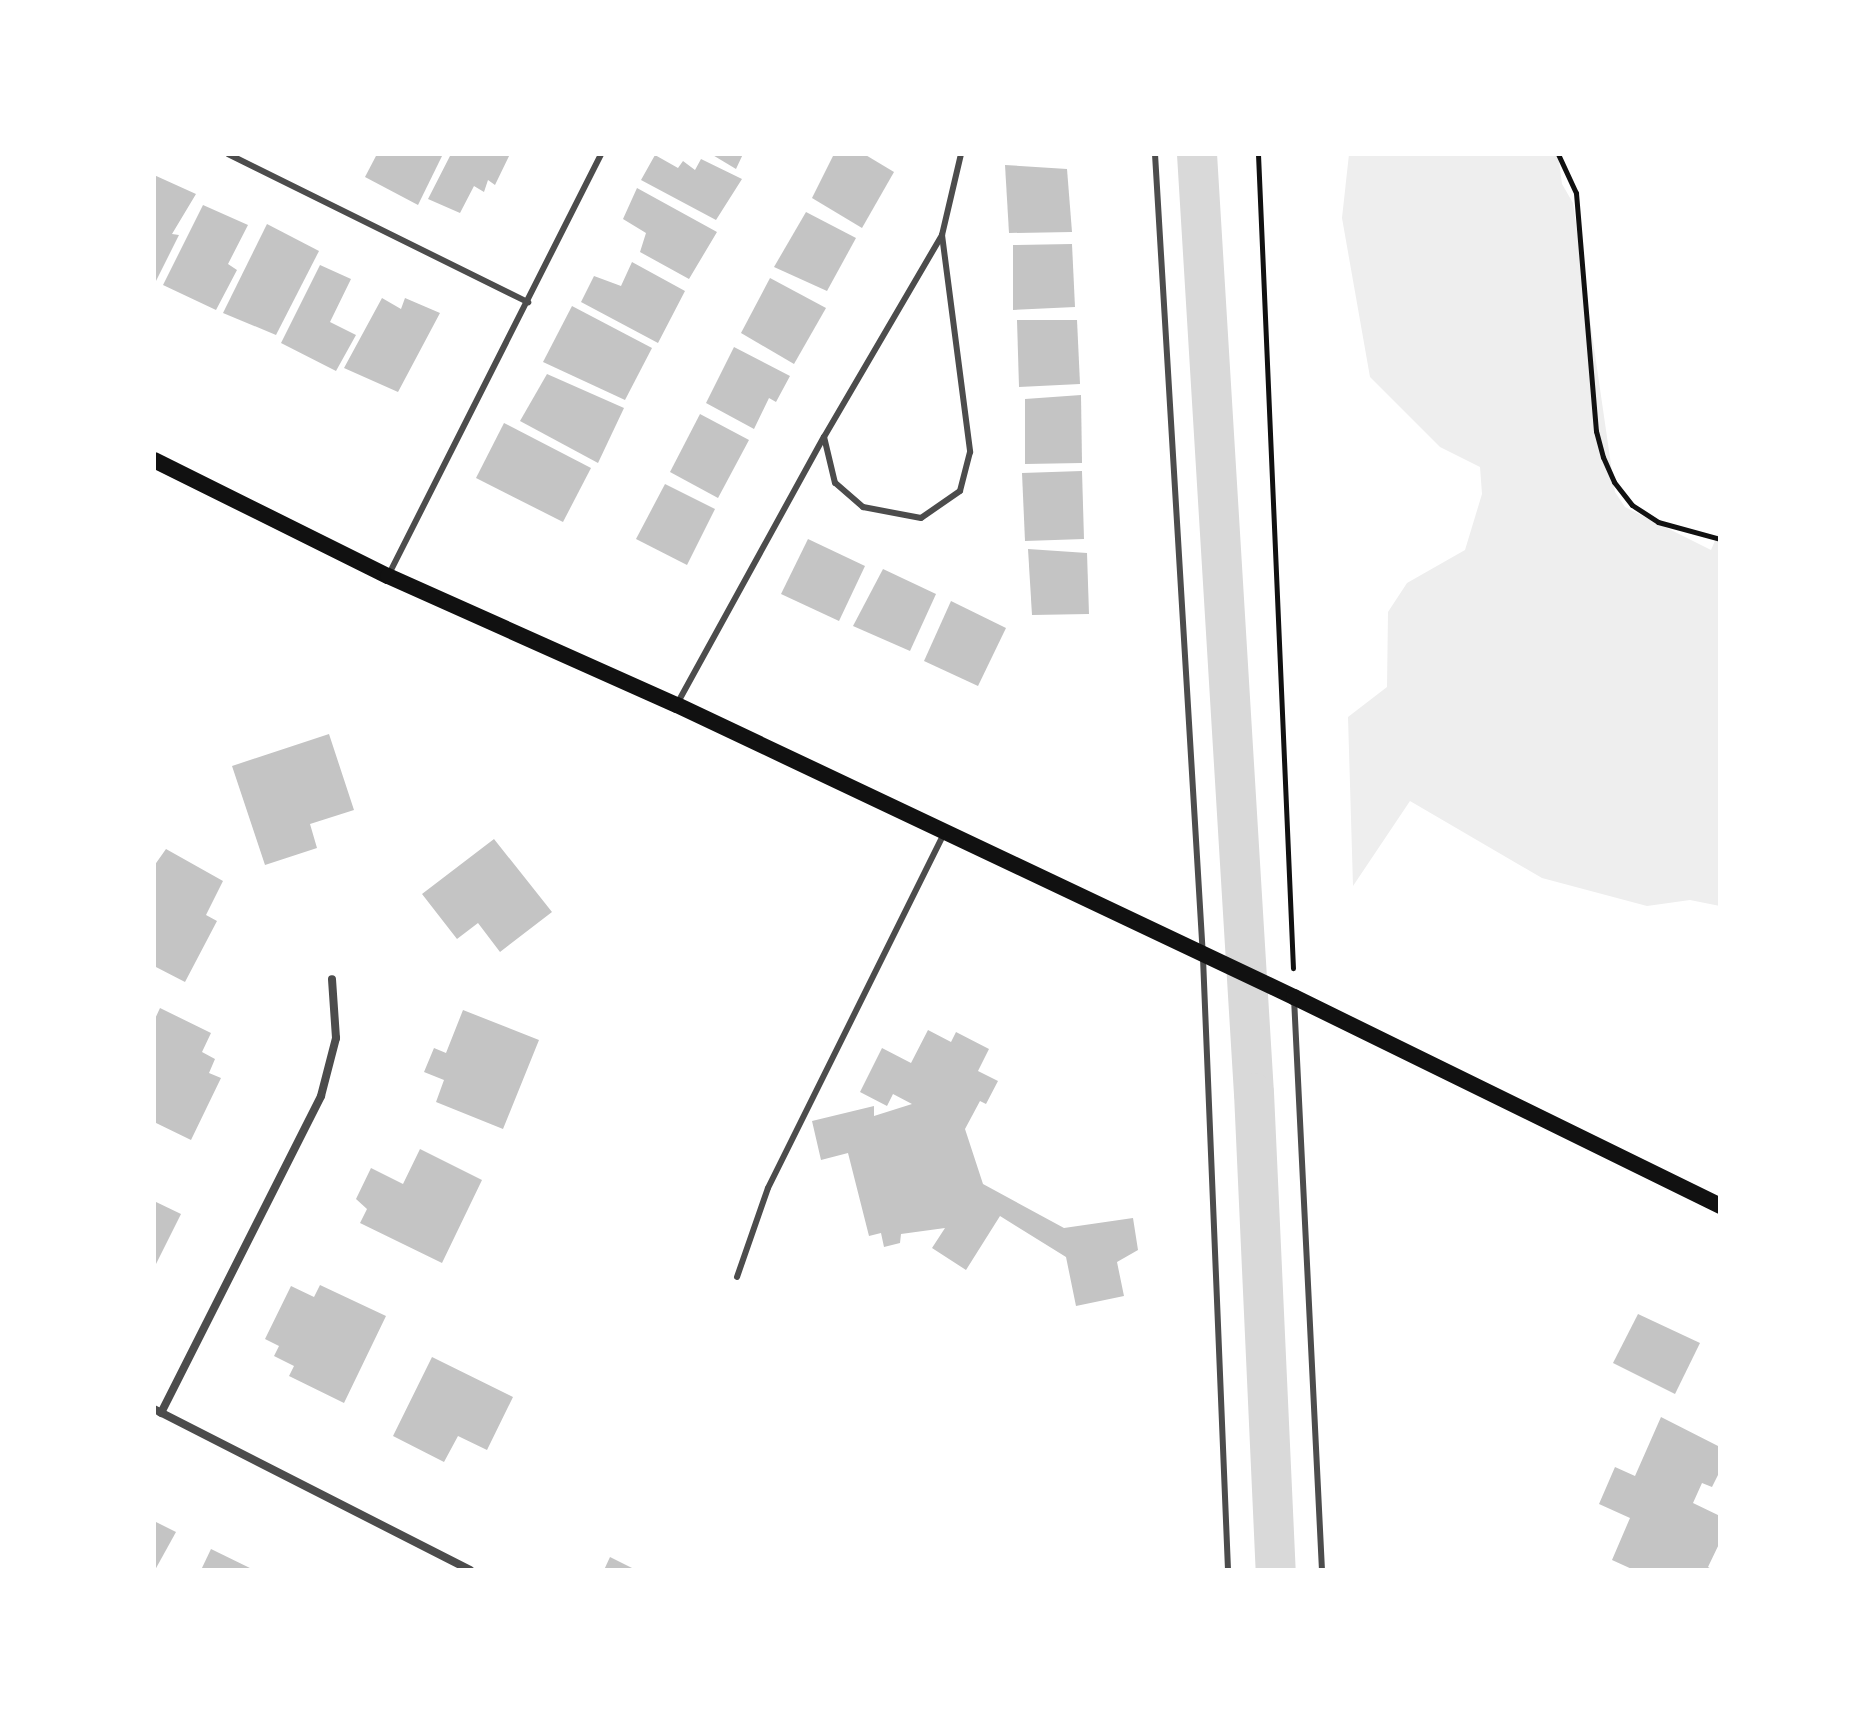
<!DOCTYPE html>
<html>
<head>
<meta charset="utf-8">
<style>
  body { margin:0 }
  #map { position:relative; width:1874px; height:1724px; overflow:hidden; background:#fff; font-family:Ubuntu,sans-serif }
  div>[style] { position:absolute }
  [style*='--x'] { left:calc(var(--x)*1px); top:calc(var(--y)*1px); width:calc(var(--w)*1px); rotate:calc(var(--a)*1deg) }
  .green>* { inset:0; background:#eee }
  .canal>* { height:40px; margin:-20px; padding:0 20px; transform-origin:20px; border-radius:20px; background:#d9d9d9 }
  .building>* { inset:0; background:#c4c4c4 }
  .path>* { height:5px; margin:-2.5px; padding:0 2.5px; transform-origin:2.5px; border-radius:2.5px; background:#111 }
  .service>* { height:6px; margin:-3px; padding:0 3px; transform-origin:3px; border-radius:3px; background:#4c4c4c }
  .minor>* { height:8px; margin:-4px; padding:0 4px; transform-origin:4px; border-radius:4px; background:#4c4c4c }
  .secondary>* { height:16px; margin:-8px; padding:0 8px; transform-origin:8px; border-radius:8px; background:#111 }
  span { translate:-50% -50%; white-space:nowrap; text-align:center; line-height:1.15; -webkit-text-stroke:7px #fff; paint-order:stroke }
  .frame { position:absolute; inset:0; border:156px solid #fff; pointer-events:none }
</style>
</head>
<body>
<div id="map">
  <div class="green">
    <div style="clip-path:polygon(1349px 154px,1558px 154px,1562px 184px,1573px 203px,1615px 492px,1625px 507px,1711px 550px,1720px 529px,1720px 906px,1690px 900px,1647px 906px,1542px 878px,1410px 801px,1353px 886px,1348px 717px,1387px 687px,1388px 612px,1407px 583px,1465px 550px,1482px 494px,1480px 467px,1440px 447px,1370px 377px,1342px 218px)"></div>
  </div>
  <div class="canal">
    <div style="--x:1197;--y:154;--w:941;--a:86.53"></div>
    <div style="--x:1254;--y:1093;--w:478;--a:87.4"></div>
  </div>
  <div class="building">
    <div style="clip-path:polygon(377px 154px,443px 154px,418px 205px,365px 177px)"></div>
    <div style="clip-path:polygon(451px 154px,510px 154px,495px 185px,488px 180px,484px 192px,474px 186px,460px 213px,428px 199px)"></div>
    <div style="clip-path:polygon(711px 154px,743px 154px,736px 169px)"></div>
    <div style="clip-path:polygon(834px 154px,864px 154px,894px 172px,862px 228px,812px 198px)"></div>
    <div style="clip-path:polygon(655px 155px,678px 168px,683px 161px,695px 170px,701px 159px,742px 179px,716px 220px,641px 180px)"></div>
    <div style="clip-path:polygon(1005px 165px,1067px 169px,1072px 232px,1009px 233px)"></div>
    <div style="clip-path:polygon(154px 175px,196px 194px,172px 234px,179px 235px,154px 285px)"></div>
    <div style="clip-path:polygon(637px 188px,717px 232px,689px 279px,640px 252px,646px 233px,623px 219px)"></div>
    <div style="clip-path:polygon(203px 205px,248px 225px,228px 264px,237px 270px,216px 310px,163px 285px)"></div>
    <div style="clip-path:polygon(806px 212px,856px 238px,827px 291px,774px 267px)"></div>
    <div style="clip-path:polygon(267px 224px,319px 251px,276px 335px,223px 313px)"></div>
    <div style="clip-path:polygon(1072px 244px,1075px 307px,1013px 310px,1013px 245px)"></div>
    <div style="clip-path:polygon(632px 262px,685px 291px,658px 343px,581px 302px,594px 276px,621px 286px)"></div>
    <div style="clip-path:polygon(320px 265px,351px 279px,330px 322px,356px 335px,336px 371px,281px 343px)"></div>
    <div style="clip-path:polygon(770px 278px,826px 308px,794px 364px,741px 333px)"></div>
    <div style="clip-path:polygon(382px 298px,401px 309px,405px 298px,440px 313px,398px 392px,344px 368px)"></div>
    <div style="clip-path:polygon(572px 306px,652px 348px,625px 400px,543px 362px)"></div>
    <div style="clip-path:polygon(1017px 320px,1077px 320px,1080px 384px,1019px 387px)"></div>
    <div style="clip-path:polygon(734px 347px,790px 376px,776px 402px,769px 398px,754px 429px,706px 403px)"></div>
    <div style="clip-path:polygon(547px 374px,624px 408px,598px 463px,520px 421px)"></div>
    <div style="clip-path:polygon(1081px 395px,1082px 463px,1025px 464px,1025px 399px)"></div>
    <div style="clip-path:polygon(700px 414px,749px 440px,718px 498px,670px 472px)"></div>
    <div style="clip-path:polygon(504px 423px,591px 468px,563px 522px,476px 478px)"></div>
    <div style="clip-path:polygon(1082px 471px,1084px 539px,1025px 541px,1022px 473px)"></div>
    <div style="clip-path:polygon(665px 484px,715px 509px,687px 565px,636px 539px)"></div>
    <div style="clip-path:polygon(808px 539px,865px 566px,839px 621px,781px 594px)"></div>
    <div style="clip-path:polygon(1028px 549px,1087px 553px,1089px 614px,1032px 615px)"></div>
    <div style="clip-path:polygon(883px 569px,936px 594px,910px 651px,853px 626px)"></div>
    <div style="clip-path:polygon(951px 601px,1006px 628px,978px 686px,924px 661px)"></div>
    <div style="clip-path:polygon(329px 734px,354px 810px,310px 824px,317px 848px,265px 865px,232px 766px)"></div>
    <div style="clip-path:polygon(494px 839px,552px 912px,500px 952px,478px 923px,457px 939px,422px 894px)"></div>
    <div style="clip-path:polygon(166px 849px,223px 881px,206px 915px,217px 921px,185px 982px,154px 966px,154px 866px)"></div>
    <div style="clip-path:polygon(160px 1008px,211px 1033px,202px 1052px,215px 1059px,209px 1073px,221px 1078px,191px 1140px,154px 1122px,154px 1021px)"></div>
    <div style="clip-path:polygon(463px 1010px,539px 1040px,503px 1129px,436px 1102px,444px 1080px,424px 1072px,434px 1048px,446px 1053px)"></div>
    <div style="clip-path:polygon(928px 1030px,951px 1042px,956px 1032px,989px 1049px,978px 1071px,998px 1081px,986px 1104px,980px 1101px,965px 1129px,983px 1184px,1064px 1228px,1133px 1218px,1138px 1250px,1117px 1262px,1124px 1296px,1076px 1306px,1066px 1257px,1000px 1216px,966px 1270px,932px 1248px,945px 1228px,901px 1234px,900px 1243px,884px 1247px,881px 1233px,869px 1236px,848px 1153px,821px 1160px,812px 1121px,874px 1106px,874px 1116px,912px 1104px,893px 1094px,887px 1106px,860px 1092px,882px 1048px,911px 1063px)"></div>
    <div style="clip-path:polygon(420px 1149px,482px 1180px,442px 1263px,360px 1223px,367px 1209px,356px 1199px,371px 1168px,403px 1184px)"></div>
    <div style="clip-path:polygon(154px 1201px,181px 1214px,154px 1268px)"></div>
    <div style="clip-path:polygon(320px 1285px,386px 1316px,344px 1403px,289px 1376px,294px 1366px,274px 1356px,279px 1346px,265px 1339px,291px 1286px,314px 1297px)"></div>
    <div style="clip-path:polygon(1638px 1314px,1700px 1343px,1675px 1394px,1613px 1363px)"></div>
    <div style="clip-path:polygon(432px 1357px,513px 1397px,487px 1450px,458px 1436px,444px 1462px,393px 1436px)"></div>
    <div style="clip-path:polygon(1661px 1417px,1720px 1447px,1720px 1471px,1712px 1487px,1702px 1483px,1693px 1503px,1720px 1516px,1720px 1542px,1708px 1567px,1713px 1570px,1634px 1570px,1612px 1560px,1630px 1518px,1599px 1504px,1615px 1467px,1635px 1476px)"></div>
    <div style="clip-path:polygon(154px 1521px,176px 1532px,155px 1570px,154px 1570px)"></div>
    <div style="clip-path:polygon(211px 1549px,254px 1570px,201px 1570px)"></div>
    <div style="clip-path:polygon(610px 1557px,636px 1570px,604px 1570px)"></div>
  </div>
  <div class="path">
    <div style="--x:1258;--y:154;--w:815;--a:87.54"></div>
    <div style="--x:1558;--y:154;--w:43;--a:65.2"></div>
    <div style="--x:1576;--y:193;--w:239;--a:85.2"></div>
    <div style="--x:1596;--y:431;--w:27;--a:75"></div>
    <div style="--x:1603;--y:457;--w:27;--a:66"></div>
    <div style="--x:1614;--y:482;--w:29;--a:52"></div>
    <div style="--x:1632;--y:505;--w:31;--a:33"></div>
    <div style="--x:1658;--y:522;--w:64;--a:15.3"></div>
  </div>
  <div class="service">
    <div style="--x:228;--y:154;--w:335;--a:26.3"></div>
    <div style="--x:1155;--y:154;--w:805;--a:86.58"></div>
    <div style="--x:1203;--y:958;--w:613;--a:87.66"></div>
    <div style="--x:942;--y:235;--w:219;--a:82.6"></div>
    <div style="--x:970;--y:452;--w:40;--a:104.4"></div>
    <div style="--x:960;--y:491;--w:47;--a:145.3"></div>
    <div style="--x:921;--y:518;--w:59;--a:-169.3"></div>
    <div style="--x:863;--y:507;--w:37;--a:-139"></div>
    <div style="--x:835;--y:483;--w:47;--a:-103.4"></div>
    <div style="--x:824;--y:437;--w:234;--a:-59.7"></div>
    <div style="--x:942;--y:235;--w:83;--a:-76.8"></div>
    <div style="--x:388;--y:576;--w:473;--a:-63.2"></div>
    <div style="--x:677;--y:704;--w:305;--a:-61.2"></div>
    <div style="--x:1294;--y:998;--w:573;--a:87.2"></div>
    <div style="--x:737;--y:1277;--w:94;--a:-70.8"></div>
    <div style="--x:768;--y:1188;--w:394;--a:-63.6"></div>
  </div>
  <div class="minor">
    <div style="--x:154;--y:1409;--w:355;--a:27"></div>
    <div style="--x:161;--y:1413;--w:355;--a:-63.2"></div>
    <div style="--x:321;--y:1096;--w:60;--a:-75.5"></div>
    <div style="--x:336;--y:1038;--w:59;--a:-93.9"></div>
  </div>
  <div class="secondary">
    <div style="--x:154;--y:460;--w:261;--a:26.4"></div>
    <div style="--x:388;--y:576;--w:316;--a:24.1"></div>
    <div style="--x:677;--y:705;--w:683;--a:25.33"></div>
    <div style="--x:1294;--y:997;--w:475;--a:26.1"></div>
  </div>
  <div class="frame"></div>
</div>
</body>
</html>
